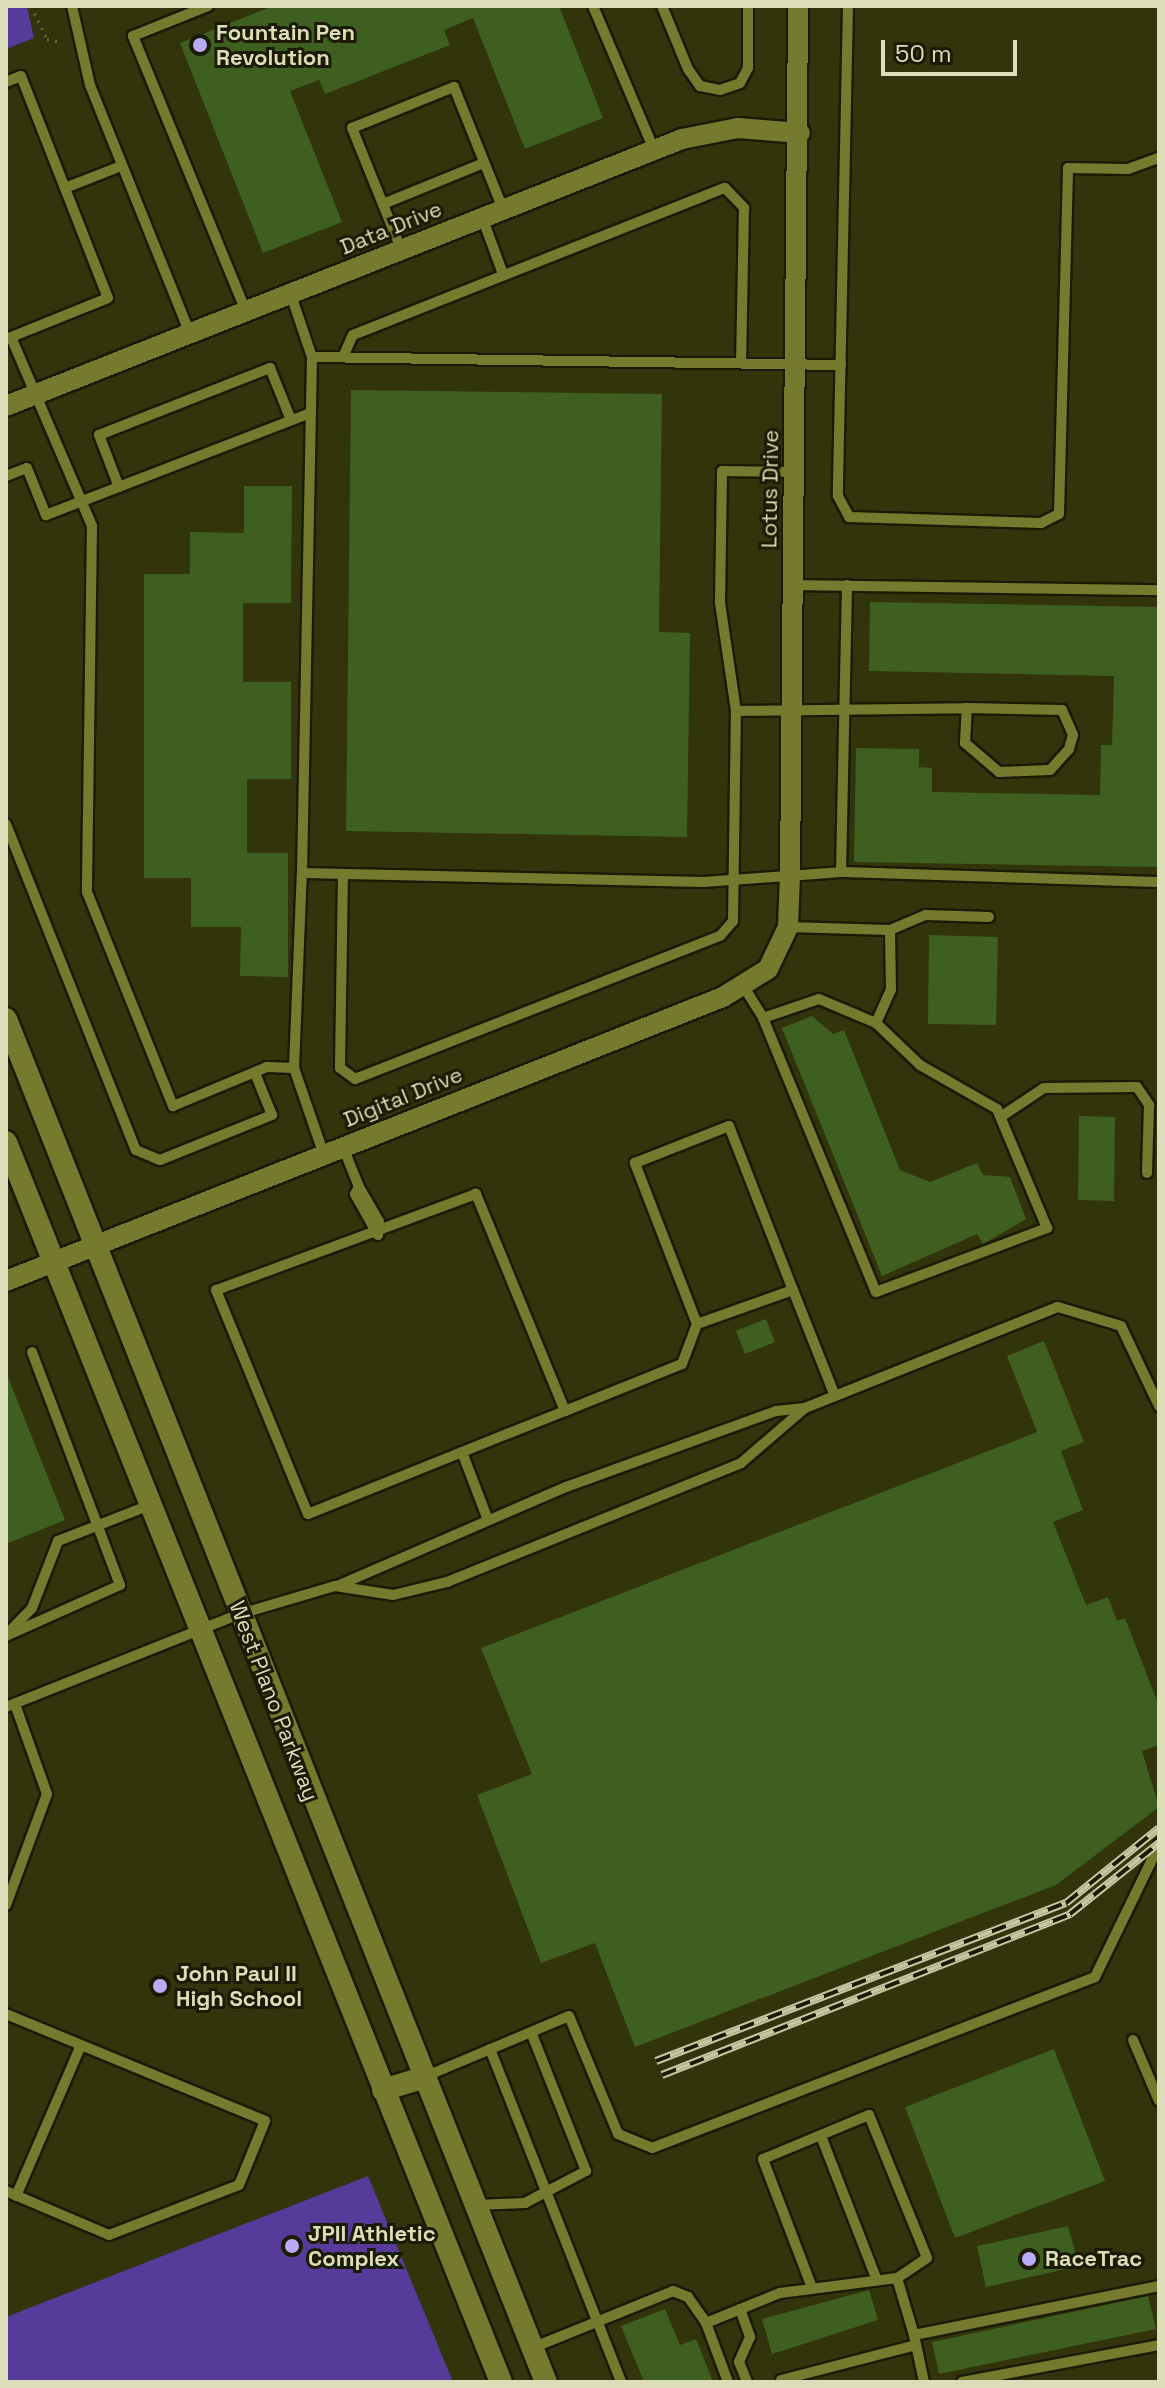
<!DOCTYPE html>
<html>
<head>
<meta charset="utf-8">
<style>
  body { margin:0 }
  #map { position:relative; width:1165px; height:2388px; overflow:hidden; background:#32340b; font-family:"Space Grotesk",sans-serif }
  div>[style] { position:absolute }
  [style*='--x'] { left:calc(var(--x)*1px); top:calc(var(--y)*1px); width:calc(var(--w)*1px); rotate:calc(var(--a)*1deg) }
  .green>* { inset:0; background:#563b9b }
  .building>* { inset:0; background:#3e5f1f }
  .path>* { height:3px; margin-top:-1.5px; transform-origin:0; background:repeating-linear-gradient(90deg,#656840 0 2px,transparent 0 8px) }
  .roads { filter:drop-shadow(2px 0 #1a1b04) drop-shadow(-2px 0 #1a1b04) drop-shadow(0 2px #1a1b04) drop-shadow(0 -2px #1a1b04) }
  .service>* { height:10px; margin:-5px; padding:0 5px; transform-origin:5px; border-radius:5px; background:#757a2e }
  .minor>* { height:20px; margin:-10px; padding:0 10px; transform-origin:10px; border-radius:10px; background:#757a2e }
  .secondary>* { height:22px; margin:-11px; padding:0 11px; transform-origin:11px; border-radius:11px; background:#757a2e }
  .rail>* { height:8px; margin-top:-4px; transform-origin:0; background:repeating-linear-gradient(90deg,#1a1b00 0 15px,#c4c7a2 0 30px); box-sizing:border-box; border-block:2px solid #c4c7a2 }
  .dots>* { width:22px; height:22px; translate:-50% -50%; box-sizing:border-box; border:4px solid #1a1b00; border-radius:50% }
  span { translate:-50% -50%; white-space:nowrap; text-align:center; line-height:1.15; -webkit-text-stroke:6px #1a1b00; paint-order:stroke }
  .poi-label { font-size:22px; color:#dbdeb9; font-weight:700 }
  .left { translate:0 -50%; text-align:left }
  .street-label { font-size:22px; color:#dbdeb9 }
  .frame { position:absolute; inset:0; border:8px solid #dbdeb9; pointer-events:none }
  .scale { position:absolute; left:881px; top:40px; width:136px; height:36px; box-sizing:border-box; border:4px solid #dbdeb9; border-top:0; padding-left:10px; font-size:24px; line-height:28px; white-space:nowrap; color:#dbdeb9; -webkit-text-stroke:6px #1a1b00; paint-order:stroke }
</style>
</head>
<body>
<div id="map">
  <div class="green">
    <div style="clip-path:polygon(6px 6px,27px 6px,34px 38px,6px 49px)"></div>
    <div style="clip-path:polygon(368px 2176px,453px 2382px,6px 2382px,6px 2317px)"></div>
  </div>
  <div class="building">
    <div style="clip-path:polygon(273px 6px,559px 6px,603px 118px,525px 149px,473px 18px,444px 30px,450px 45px,325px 94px,319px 80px,290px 91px,342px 222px,263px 253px,180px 43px)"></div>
    <div style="clip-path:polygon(351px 390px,662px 394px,659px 632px,690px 633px,687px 837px,346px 831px)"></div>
    <div style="clip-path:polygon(244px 486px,292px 486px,291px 603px,243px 603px,243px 682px,291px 682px,291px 779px,247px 779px,247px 853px,288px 853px,288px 977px,240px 976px,241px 927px,191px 927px,191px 878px,144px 878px,144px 574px,190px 574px,190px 532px,244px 533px)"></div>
    <div style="clip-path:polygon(870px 602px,1159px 607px,1159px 867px,854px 862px,856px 748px,919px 749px,919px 767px,932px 768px,932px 792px,1100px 795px,1101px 745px,1112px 745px,1114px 676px,869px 671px)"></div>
    <div style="clip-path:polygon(929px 935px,998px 937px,996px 1025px,928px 1024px)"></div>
    <div style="clip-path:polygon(812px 1016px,833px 1034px,844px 1030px,900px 1170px,930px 1182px,977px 1163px,983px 1175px,1010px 1177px,1026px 1219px,983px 1244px,977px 1234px,882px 1276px,782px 1028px)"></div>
    <div style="clip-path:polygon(1079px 1116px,1115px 1117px,1114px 1201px,1078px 1200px)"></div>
    <div style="clip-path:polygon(766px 1319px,775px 1342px,745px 1354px,736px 1331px)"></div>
    <div style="clip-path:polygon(1044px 1341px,1084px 1442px,1061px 1451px,1083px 1510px,1053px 1522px,1086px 1605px,1108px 1597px,1117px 1621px,1125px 1618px,1159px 1706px,1159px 1745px,1142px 1751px,1159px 1807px,1056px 1885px,635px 2047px,595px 1943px,541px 1963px,477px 1795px,532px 1774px,481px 1648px,1037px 1432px,1007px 1356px)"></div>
    <div style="clip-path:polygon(6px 1372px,65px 1520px,6px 1544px)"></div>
    <div style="clip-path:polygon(1054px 2049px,1105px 2181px,955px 2238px,905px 2107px)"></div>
    <div style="clip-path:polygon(1068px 2226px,1079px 2266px,986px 2287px,977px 2246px)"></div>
    <div style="clip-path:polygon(869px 2290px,878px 2320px,772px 2354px,762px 2319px)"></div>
    <div style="clip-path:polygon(1148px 2296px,1156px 2329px,939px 2374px,932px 2342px)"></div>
    <div style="clip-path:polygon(665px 2309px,680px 2345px,696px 2339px,713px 2382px,644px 2382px,621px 2326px)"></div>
  </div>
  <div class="path">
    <div style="--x:31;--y:6;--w:37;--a:64"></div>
    <div style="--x:47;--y:39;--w:14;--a:12"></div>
  </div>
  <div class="roads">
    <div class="service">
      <div style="--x:72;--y:6;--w:81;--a:77.2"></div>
      <div style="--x:90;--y:85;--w:268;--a:68.1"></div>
      <div style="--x:208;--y:6;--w:81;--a:158.2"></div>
      <div style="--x:133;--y:36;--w:298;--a:67.7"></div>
      <div style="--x:593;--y:6;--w:156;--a:67"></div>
      <div style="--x:662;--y:6;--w:68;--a:67.6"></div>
      <div style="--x:688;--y:69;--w:21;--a:55"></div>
      <div style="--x:700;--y:86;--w:20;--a:11"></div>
      <div style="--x:720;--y:90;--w:21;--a:-19"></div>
      <div style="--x:740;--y:83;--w:17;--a:-62"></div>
      <div style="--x:748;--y:68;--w:62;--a:-90"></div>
      <div style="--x:848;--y:6;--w:490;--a:91.2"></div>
      <div style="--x:838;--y:496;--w:24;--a:62"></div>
      <div style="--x:849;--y:517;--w:192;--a:1.8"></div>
      <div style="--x:1041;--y:523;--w:20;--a:-27"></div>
      <div style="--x:1059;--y:514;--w:346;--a:-88.5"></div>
      <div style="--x:1068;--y:168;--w:60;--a:1"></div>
      <div style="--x:1128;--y:169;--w:33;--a:-20"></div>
      <div style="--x:6;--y:82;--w:16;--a:-22"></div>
      <div style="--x:21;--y:76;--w:238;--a:68.6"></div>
      <div style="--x:108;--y:298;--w:110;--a:158.1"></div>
      <div style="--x:65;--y:188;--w:60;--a:-21.4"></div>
      <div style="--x:383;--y:204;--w:109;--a:-22.1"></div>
      <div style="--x:482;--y:217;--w:61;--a:69.8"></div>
      <div style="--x:401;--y:249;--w:131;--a:-112"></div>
      <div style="--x:352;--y:128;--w:110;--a:-21.9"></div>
      <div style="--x:454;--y:87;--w:131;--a:68.1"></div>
      <div style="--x:291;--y:295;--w:65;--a:71.3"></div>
      <div style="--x:312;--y:357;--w:516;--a:91.11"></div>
      <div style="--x:11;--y:337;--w:206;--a:66.8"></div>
      <div style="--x:92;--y:526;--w:366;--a:90.8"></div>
      <div style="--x:87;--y:892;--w:231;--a:68.1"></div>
      <div style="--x:173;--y:1106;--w:102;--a:-22.5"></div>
      <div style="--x:267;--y:1067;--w:27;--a:2"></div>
      <div style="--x:312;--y:357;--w:529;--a:0.87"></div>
      <div style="--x:343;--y:357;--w:24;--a:-66"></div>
      <div style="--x:353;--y:335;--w:400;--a:-21.6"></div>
      <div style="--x:725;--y:188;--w:28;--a:46"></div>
      <div style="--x:744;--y:208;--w:153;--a:91.1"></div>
      <div style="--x:6;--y:476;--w:22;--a:-21"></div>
      <div style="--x:27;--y:468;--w:51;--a:68"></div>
      <div style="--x:46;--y:515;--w:281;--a:-21.1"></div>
      <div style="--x:119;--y:487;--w:56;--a:-111"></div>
      <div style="--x:99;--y:435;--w:184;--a:-21.4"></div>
      <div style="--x:270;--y:368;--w:56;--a:68"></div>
      <div style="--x:793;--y:585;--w:366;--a:0.8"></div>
      <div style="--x:847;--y:585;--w:287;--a:91.2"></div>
      <div style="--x:841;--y:872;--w:318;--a:1.8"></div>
      <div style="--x:736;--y:711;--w:231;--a:-0.7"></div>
      <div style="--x:967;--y:708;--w:95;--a:1.2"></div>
      <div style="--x:1062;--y:710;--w:27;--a:66"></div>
      <div style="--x:1073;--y:735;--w:15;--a:106"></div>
      <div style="--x:1069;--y:749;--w:28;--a:132"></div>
      <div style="--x:1050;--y:770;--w:51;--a:177.8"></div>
      <div style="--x:999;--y:772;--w:45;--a:-139.5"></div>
      <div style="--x:965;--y:743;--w:35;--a:-87"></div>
      <div style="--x:6;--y:824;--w:351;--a:68.3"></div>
      <div style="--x:136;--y:1150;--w:26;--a:23"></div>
      <div style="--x:160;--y:1160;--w:121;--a:-21.9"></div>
      <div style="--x:272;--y:1115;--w:45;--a:-112"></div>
      <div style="--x:343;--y:874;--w:194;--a:90.9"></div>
      <div style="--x:340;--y:1068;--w:19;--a:36"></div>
      <div style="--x:355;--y:1079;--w:392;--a:-21.4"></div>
      <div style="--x:720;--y:936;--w:20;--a:-49"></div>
      <div style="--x:733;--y:921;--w:210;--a:-89.2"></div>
      <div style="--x:736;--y:711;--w:110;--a:-98.4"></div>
      <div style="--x:720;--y:602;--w:131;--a:-89.1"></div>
      <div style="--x:722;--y:471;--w:73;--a:0.8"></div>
      <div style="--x:788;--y:927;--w:102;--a:1.7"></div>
      <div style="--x:890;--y:930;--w:39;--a:-23"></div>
      <div style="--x:926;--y:915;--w:63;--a:1.8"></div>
      <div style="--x:744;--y:987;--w:36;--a:58"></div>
      <div style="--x:763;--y:1018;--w:59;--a:-18.7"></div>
      <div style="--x:819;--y:999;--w:62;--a:22.8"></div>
      <div style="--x:876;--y:1023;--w:36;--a:-66"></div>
      <div style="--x:891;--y:990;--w:60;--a:-91"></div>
      <div style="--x:763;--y:1018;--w:296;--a:67.6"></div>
      <div style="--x:876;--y:1292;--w:183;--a:-20.5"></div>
      <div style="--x:1047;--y:1228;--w:129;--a:-112.8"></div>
      <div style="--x:997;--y:1109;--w:89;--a:-150.3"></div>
      <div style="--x:920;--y:1065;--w:61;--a:-136.3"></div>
      <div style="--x:1002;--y:1116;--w:50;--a:-33.7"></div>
      <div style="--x:1044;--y:1088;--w:93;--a:-0.6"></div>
      <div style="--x:1137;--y:1087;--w:22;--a:56"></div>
      <div style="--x:1149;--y:1105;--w:68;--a:91.7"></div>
      <div style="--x:343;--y:1147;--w:43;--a:68.2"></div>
      <div style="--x:324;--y:1155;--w:92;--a:-109"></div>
      <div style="--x:294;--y:1068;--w:195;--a:-87.7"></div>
      <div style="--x:302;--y:873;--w:401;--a:1.3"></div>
      <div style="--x:703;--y:882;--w:138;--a:-4.1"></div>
      <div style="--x:359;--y:1187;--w:39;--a:60"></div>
      <div style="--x:379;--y:1221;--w:14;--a:94"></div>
      <div style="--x:378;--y:1235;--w:47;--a:-119.3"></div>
      <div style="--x:355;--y:1194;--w:8;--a:-60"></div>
      <div style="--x:793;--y:1290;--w:102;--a:160.5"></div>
      <div style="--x:697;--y:1324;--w:173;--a:-111.1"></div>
      <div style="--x:635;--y:1163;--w:101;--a:-21.5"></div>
      <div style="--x:729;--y:1126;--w:176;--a:68.7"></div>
      <div style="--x:793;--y:1290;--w:114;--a:68.4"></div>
      <div style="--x:565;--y:1411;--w:235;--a:-112.3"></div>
      <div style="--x:476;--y:1194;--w:277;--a:159.7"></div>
      <div style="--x:216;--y:1290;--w:242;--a:67.7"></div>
      <div style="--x:308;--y:1514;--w:214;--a:-21.9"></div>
      <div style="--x:507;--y:1434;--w:62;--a:-21.6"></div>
      <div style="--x:565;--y:1411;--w:126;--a:-21.9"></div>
      <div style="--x:682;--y:1364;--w:43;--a:-69.4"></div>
      <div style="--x:462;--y:1452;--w:73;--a:69.1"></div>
      <div style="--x:337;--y:1586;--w:249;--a:-23.4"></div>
      <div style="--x:566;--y:1487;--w:223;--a:-19.9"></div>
      <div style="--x:776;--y:1411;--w:29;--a:-6"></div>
      <div style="--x:7;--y:1634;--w:36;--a:-46"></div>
      <div style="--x:32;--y:1608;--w:72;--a:-68.8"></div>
      <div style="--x:58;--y:1541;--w:99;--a:-21.4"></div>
      <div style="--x:6;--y:1636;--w:125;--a:-24.1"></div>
      <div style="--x:120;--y:1585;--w:249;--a:-110.7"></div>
      <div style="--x:6;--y:1707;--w:252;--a:-21.7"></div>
      <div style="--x:240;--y:1614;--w:99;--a:-16.4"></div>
      <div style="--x:335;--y:1586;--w:59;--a:8.8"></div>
      <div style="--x:393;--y:1595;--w:56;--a:-13.5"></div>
      <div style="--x:447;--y:1582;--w:317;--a:-22"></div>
      <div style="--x:741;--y:1463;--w:84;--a:-40.7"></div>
      <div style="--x:805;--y:1408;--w:272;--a:-21.8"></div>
      <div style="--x:1058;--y:1307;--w:66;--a:16.8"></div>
      <div style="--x:1121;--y:1326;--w:89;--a:64.6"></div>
      <div style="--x:6;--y:1905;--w:118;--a:-69.7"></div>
      <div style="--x:47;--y:1794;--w:96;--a:-109.6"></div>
      <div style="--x:6;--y:2014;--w:280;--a:22.4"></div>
      <div style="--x:265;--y:2121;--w:69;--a:112.1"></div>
      <div style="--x:239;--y:2185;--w:139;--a:159"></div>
      <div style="--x:109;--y:2235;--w:112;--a:-156.9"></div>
      <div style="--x:1133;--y:2040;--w:66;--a:66.9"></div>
      <div style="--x:490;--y:2049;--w:358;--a:68.5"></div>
      <div style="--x:424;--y:2077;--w:157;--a:-22.8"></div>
      <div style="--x:569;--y:2016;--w:128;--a:67.4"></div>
      <div style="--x:618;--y:2134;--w:37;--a:22"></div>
      <div style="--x:652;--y:2148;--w:475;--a:-21.1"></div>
      <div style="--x:1095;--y:1977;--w:147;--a:-64.1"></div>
      <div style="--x:821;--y:2136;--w:152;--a:68.8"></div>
      <div style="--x:16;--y:2196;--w:164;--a:-66.7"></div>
      <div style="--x:476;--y:2205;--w:49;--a:-2.3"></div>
      <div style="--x:525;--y:2203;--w:69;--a:-27.7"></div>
      <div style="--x:586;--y:2171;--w:149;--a:-111.6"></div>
      <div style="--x:811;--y:2285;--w:135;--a:-110.9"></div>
      <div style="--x:763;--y:2159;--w:115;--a:-22.5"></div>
      <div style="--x:869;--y:2115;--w:154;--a:67.9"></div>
      <div style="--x:927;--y:2258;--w:36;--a:146"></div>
      <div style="--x:740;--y:2309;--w:30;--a:70"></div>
      <div style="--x:750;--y:2337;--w:27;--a:114"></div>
      <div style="--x:739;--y:2362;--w:22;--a:68"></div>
      <div style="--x:532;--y:2348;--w:152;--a:-22"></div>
      <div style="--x:673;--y:2291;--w:16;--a:22"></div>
      <div style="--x:688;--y:2297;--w:32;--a:55"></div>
      <div style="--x:781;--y:2380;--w:139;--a:-14.5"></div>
      <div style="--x:728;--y:2382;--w:63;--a:-110.4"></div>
      <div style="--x:706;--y:2323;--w:80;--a:-22.1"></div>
      <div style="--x:780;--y:2293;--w:118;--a:-7.3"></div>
      <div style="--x:897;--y:2278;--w:59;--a:73.4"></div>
      <div style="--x:924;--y:2382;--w:48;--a:-102"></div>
      <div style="--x:914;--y:2335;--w:250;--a:-11.3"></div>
      <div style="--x:962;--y:2382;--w:200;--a:-10.6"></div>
    </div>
    <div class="minor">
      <div style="--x:6;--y:406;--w:727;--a:-21.55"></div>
      <div style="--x:682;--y:139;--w:57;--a:-11.1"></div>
      <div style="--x:738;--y:128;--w:62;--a:4.6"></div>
      <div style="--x:6;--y:1281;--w:771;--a:-21.61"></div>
      <div style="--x:723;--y:997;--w:53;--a:-31.9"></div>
      <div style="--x:768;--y:969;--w:47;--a:-64.5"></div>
      <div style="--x:788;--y:927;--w:51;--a:-87.8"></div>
      <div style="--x:790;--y:876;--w:870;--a:-89.47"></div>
    </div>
    <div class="secondary">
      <div style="--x:6;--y:1019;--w:1466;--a:68.39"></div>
      <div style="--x:6;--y:1142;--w:1335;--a:68.24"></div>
      <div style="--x:383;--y:2090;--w:41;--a:-17.1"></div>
    </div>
  </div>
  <div class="rail">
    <div style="--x:656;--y:2061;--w:439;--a:-21.1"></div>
    <div style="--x:1066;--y:1903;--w:119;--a:-38.9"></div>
    <div style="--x:662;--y:2075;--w:439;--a:-21.5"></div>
    <div style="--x:1070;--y:1914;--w:114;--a:-38.6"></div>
  </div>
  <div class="dots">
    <div style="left:200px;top:45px;background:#b9abf7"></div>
    <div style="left:160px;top:1986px;background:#b9abf7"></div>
    <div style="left:292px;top:2246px;background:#b9abf7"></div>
    <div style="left:1029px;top:2259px;background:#b9abf7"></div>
  </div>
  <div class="poi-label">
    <span class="left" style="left:216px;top:45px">Fountain Pen<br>Revolution</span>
    <span class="left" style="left:176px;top:1986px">John Paul II<br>High School</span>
    <span class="left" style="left:308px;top:2246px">JPII Athletic<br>Complex</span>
    <span class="left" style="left:1045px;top:2259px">RaceTrac</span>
  </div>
  <div class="street-label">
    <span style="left:391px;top:228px;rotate:-22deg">Data Drive</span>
    <span style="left:770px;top:489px;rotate:-89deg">Lotus Drive</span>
    <span style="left:403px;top:1097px;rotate:-22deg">Digital Drive</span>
    <span style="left:274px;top:1701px;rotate:69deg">West Plano Parkway</span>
  </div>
  <div class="frame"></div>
  <div class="scale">50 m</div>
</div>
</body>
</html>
